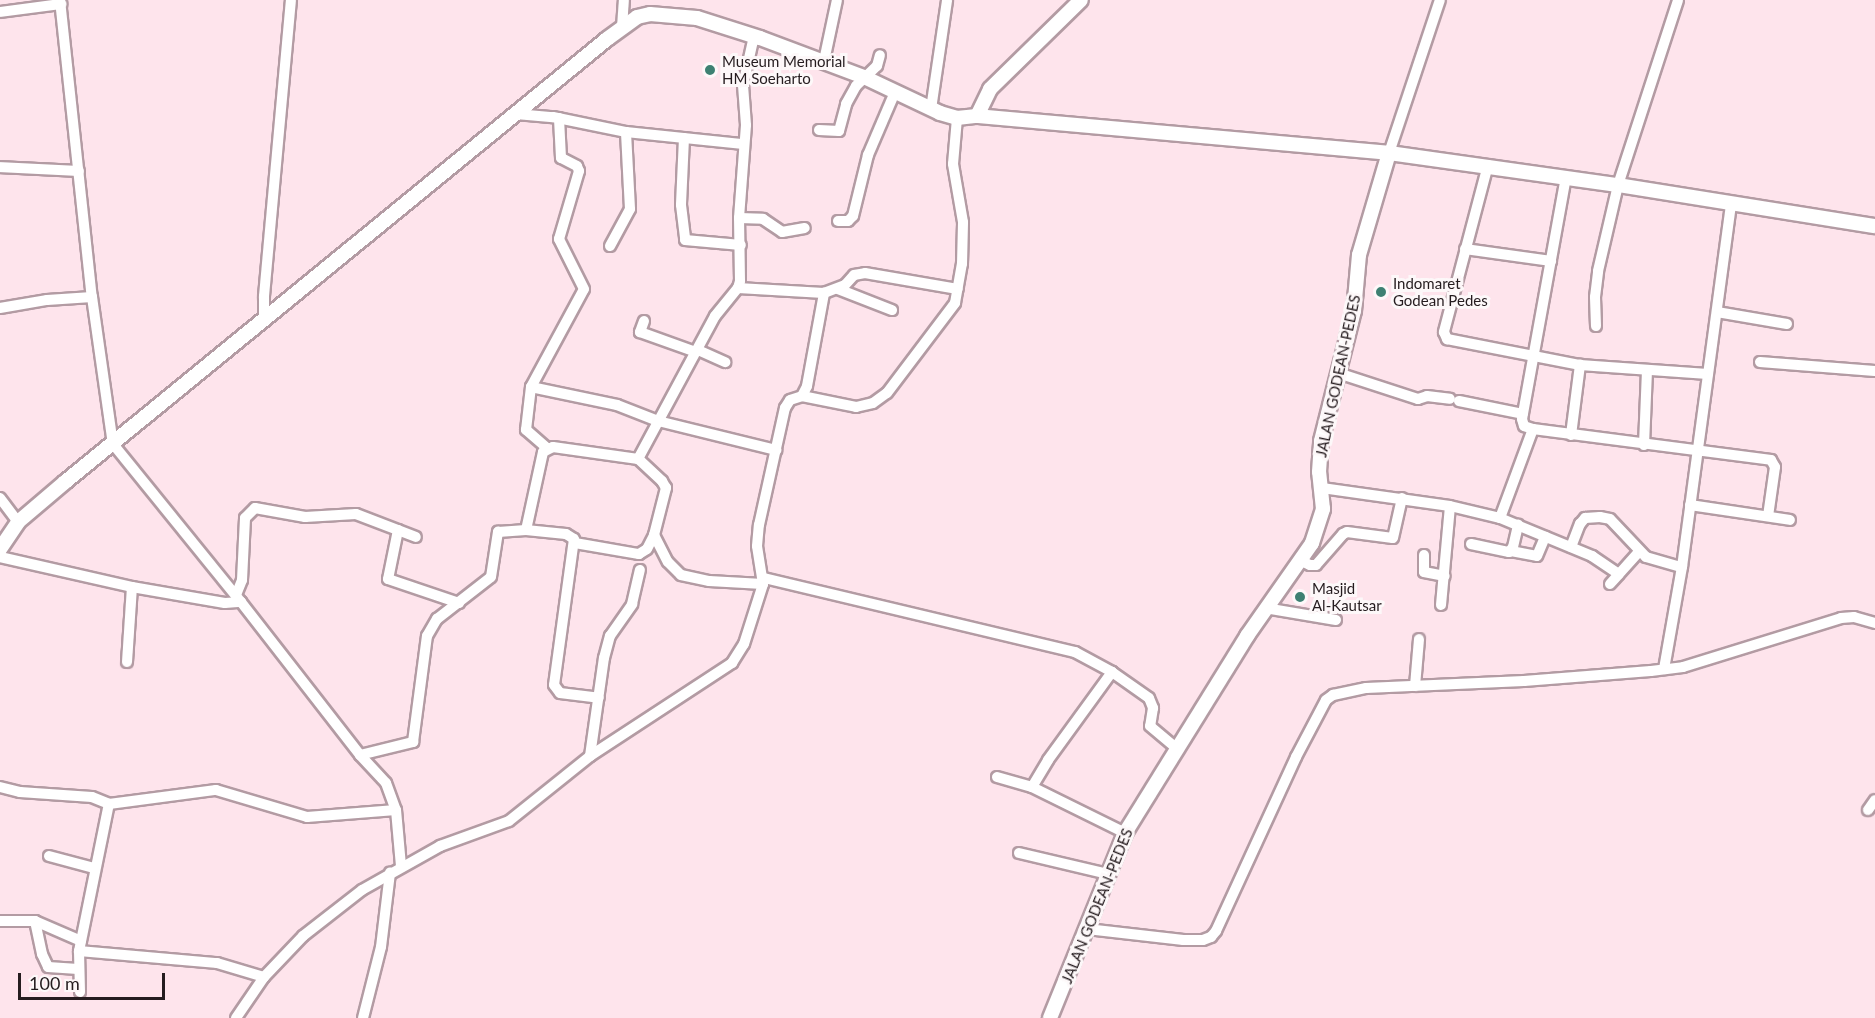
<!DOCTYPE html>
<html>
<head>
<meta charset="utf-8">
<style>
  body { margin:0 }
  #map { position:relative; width:1875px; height:1018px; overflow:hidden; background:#fee4ec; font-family:Lato,sans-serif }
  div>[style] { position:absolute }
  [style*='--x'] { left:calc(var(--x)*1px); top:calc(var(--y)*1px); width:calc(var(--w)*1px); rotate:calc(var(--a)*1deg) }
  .roads { filter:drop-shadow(2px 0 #b39ba3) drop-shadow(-2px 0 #b39ba3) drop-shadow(0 2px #b39ba3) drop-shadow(0 -2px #b39ba3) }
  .minor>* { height:10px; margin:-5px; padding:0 5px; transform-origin:5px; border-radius:5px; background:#fff }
  .tertiary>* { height:14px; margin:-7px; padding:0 7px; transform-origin:7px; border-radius:7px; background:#fff }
  .dots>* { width:16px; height:16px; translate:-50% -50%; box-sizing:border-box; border:3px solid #fdf8f9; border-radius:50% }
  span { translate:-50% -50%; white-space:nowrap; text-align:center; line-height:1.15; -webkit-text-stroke:6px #fdf8f9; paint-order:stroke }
  .poi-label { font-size:15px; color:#251c1f }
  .left { translate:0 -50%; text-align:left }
  .street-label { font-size:15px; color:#251c1f }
  .scale { position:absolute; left:18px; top:973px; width:147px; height:27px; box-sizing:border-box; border:3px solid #251c1f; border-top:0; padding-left:8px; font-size:18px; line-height:21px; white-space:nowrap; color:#251c1f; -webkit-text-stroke:4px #fdf8f9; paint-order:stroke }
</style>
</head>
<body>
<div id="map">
  <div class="roads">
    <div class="minor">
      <div style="--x:60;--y:0;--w:299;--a:83.9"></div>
      <div style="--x:92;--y:297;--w:148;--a:81.9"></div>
      <div style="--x:113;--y:444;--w:203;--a:51"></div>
      <div style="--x:241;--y:602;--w:194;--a:52.1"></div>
      <div style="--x:360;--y:755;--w:38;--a:47"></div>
      <div style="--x:386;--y:783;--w:29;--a:70"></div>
      <div style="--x:396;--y:810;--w:56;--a:84.9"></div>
      <div style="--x:0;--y:12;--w:62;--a:-7.5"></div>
      <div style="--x:622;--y:27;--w:27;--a:-86"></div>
      <div style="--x:824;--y:61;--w:62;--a:-78"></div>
      <div style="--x:931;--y:109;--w:110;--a:-81.6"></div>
      <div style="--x:516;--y:114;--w:37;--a:5"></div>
      <div style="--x:553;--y:117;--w:75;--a:11.6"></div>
      <div style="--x:626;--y:132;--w:118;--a:5.9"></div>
      <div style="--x:819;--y:130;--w:20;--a:3"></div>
      <div style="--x:839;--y:131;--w:28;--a:-75"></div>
      <div style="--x:846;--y:104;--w:21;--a:-61"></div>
      <div style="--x:856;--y:86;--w:29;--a:-44"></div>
      <div style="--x:877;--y:66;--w:11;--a:-75"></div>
      <div style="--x:684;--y:138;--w:67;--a:92.6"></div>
      <div style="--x:681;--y:205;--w:35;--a:83"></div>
      <div style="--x:685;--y:240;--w:56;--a:5.1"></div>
      <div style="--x:1389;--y:153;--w:161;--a:-71.6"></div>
      <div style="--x:1488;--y:165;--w:173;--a:104.8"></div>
      <div style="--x:1444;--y:332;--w:8;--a:67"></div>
      <div style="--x:1447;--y:339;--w:136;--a:11.1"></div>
      <div style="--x:1580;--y:365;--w:128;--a:4"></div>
      <div style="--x:0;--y:167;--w:79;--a:2.9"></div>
      <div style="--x:739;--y:218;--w:24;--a:2"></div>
      <div style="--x:763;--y:219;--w:23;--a:34"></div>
      <div style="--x:782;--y:232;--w:23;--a:-10"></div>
      <div style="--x:838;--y:221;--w:10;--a:0"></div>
      <div style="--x:848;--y:221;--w:7;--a:-45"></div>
      <div style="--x:853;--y:216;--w:63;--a:-76.2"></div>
      <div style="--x:868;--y:155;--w:69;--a:-66.8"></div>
      <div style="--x:610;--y:246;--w:42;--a:-61.6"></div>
      <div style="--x:630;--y:209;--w:77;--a:-93"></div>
      <div style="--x:1465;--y:249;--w:87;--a:7.9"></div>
      <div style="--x:738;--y:288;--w:86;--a:3.3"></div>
      <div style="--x:824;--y:293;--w:22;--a:-21"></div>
      <div style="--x:845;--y:285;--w:13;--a:-48"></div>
      <div style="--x:854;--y:275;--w:11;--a:-10"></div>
      <div style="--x:865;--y:273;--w:94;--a:9.8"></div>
      <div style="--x:838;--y:289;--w:58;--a:21.3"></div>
      <div style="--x:0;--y:308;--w:48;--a:-9.7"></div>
      <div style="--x:47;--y:300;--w:45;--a:-3.8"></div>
      <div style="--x:1717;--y:312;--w:71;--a:9.7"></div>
      <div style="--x:264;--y:320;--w:24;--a:-90"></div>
      <div style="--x:264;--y:296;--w:297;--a:-84.8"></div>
      <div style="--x:644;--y:321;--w:12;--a:110"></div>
      <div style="--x:640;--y:332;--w:59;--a:19.7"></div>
      <div style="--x:1596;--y:326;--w:29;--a:-92"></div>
      <div style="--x:1595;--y:297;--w:26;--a:-83"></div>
      <div style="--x:1598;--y:271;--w:88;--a:-76.9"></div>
      <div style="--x:1618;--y:185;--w:194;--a:-72"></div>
      <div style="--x:698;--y:350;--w:30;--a:24"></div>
      <div style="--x:1760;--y:362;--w:115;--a:4.5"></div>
      <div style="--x:1338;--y:373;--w:84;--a:18"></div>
      <div style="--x:1418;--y:399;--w:9;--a:-18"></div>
      <div style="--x:1427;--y:396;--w:23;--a:7"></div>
      <div style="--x:531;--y:387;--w:111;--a:-61.6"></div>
      <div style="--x:584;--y:289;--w:56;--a:-116.6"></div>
      <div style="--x:559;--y:239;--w:71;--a:-73.6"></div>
      <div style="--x:579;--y:171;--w:5;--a:-112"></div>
      <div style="--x:577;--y:166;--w:18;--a:-153"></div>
      <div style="--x:561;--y:158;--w:40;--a:-92.9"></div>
      <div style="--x:802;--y:396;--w:11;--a:-63"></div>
      <div style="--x:807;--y:386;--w:95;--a:-79.6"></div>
      <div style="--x:1459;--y:401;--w:65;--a:11.5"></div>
      <div style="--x:1533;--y:429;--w:240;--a:7.4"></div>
      <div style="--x:1771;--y:460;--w:8;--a:60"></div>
      <div style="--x:1775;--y:467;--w:49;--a:98.1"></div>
      <div style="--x:1571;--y:435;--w:71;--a:-82.7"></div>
      <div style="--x:1644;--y:445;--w:75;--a:-87.7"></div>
      <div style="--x:547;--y:448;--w:28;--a:-139"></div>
      <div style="--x:526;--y:430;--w:43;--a:-83.4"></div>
      <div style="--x:531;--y:387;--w:88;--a:11.8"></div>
      <div style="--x:617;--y:405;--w:44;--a:21.3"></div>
      <div style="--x:658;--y:421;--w:122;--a:13.8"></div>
      <div style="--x:1322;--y:488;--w:129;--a:8"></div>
      <div style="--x:1450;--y:506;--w:51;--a:13.5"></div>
      <div style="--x:1500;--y:518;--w:100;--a:22.4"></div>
      <div style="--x:1592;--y:556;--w:32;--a:34"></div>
      <div style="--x:1619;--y:574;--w:30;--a:-48"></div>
      <div style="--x:0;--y:498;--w:30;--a:53"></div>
      <div style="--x:1690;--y:505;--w:101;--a:8.5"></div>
      <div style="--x:1500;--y:518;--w:95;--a:-69.7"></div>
      <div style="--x:1533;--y:429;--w:9;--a:-162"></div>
      <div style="--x:1524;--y:426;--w:7;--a:-106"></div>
      <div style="--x:1522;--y:419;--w:246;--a:-79.7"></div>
      <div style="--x:398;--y:530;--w:50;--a:101.5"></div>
      <div style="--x:388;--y:579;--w:75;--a:18.7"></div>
      <div style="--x:526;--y:530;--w:40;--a:5.7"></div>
      <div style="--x:566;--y:534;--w:9;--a:32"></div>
      <div style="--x:574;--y:539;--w:147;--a:97.8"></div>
      <div style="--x:554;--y:685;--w:10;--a:53"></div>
      <div style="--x:560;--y:693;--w:39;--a:7"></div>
      <div style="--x:654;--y:535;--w:30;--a:63"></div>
      <div style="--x:668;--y:562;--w:18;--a:45"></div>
      <div style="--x:681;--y:575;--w:29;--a:12"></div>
      <div style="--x:709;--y:581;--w:54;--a:3.2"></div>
      <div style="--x:575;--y:543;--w:65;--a:9.8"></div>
      <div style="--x:639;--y:554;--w:9;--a:-32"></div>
      <div style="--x:647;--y:549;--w:16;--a:-63"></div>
      <div style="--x:654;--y:535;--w:49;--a:-75.7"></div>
      <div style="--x:666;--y:488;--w:8;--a:-120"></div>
      <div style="--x:662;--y:481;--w:33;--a:-137"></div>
      <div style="--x:638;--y:459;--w:162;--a:-61.7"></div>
      <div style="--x:715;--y:316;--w:36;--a:-51"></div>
      <div style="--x:738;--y:288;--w:7;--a:-74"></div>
      <div style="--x:740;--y:281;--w:63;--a:-90.9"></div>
      <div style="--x:739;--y:218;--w:93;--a:-85.7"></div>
      <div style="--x:746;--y:125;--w:40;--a:-94.3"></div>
      <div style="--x:743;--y:85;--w:50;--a:-77.3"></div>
      <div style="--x:1471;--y:544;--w:39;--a:12"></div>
      <div style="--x:1509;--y:552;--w:6;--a:-51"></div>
      <div style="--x:1513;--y:547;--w:23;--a:-77"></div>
      <div style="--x:1571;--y:547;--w:25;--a:-69"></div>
      <div style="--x:1580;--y:524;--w:8;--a:-50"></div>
      <div style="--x:1585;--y:518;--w:15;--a:-4"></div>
      <div style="--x:1600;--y:517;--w:10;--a:11"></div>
      <div style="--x:1610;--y:519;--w:52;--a:46.5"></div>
      <div style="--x:1646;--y:557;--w:37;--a:16"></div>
      <div style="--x:1511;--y:551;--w:26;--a:11"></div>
      <div style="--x:1537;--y:556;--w:21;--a:-67"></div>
      <div style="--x:1424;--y:555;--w:17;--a:90"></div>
      <div style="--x:1424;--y:572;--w:21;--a:11"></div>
      <div style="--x:0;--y:557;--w:135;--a:12.8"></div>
      <div style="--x:132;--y:587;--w:94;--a:9.8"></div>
      <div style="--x:225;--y:603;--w:16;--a:-4"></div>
      <div style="--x:1300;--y:560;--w:11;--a:27"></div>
      <div style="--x:1310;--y:565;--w:6;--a:0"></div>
      <div style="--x:1316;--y:565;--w:41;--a:-48.9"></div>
      <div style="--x:1343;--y:534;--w:4;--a:-27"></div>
      <div style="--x:1347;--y:532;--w:46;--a:7.4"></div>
      <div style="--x:1393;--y:538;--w:41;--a:-77.3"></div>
      <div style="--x:764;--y:578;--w:320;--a:13.4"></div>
      <div style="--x:1075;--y:652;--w:42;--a:28.4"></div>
      <div style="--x:1112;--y:672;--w:45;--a:35.1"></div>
      <div style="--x:1149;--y:698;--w:11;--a:68"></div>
      <div style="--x:1153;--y:708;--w:18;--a:99"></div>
      <div style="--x:1150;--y:726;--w:35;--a:40"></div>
      <div style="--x:1610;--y:584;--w:13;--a:-48"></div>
      <div style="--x:236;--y:595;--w:16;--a:-68"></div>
      <div style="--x:242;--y:580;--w:62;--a:-87.2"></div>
      <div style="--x:245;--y:518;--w:14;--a:-45"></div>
      <div style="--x:255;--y:508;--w:51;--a:10.2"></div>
      <div style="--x:305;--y:517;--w:51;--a:-3.4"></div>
      <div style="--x:356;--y:514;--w:64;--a:21"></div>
      <div style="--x:1441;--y:605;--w:99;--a:-84.8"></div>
      <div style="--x:1265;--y:608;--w:72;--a:9.6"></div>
      <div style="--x:127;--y:662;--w:75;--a:-86.2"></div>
      <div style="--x:1664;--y:669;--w:104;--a:-80"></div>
      <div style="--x:1682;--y:567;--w:367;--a:-82.3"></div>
      <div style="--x:1415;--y:686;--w:47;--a:-85.1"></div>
      <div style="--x:360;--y:755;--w:55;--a:-13.8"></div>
      <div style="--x:413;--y:742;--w:107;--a:-82.5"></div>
      <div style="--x:427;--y:636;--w:20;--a:-60"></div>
      <div style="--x:437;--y:619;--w:68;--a:-37.9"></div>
      <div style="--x:491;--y:577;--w:46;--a:-81.2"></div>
      <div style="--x:498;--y:532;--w:28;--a:-4"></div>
      <div style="--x:526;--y:530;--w:80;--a:-77.7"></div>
      <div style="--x:543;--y:452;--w:11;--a:-27"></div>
      <div style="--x:553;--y:447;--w:86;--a:8"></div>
      <div style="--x:590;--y:756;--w:99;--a:-81.9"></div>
      <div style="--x:604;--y:658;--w:23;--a:-75"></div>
      <div style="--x:610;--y:636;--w:39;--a:-55"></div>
      <div style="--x:632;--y:604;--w:35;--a:-77"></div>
      <div style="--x:997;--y:777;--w:36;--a:16"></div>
      <div style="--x:1032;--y:787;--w:104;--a:26.3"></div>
      <div style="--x:0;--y:787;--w:21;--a:14"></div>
      <div style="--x:20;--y:792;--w:72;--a:4"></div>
      <div style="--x:92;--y:797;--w:18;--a:22"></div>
      <div style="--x:109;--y:804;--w:108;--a:-7.5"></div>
      <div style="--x:216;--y:790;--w:95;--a:16.5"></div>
      <div style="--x:307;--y:817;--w:89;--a:-4.5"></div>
      <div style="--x:1032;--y:787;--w:31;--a:-59"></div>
      <div style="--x:1048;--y:760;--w:109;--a:-54"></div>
      <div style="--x:1868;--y:810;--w:12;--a:-55"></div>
      <div style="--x:1019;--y:853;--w:91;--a:13.3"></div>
      <div style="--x:49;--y:856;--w:47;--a:14.9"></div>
      <div style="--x:0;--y:921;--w:35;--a:0"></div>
      <div style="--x:35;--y:921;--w:50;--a:23.5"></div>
      <div style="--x:35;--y:921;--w:34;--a:78"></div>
      <div style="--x:42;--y:954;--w:14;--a:65"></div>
      <div style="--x:48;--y:967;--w:30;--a:4"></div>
      <div style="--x:1087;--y:929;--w:97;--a:6.5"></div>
      <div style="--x:1183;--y:940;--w:20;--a:0"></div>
      <div style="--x:1203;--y:940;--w:9;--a:-21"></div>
      <div style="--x:1211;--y:937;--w:8;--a:-50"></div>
      <div style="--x:1216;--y:931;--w:192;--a:-65.3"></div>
      <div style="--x:1296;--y:757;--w:64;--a:-62.2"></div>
      <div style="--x:1326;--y:700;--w:9;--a:-36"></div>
      <div style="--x:1333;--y:695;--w:34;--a:-12"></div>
      <div style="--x:1366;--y:688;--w:158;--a:-2.5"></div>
      <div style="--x:1524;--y:681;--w:127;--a:-4.5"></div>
      <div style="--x:1651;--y:671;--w:32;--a:-7"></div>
      <div style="--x:1683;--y:667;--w:165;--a:-17.2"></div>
      <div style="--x:1841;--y:618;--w:13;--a:-4"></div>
      <div style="--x:1854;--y:617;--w:22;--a:16"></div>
      <div style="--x:79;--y:951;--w:139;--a:5"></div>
      <div style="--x:217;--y:963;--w:49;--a:16.6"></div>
      <div style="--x:80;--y:992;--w:41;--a:-91.4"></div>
      <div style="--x:79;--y:951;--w:150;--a:-78.5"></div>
      <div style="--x:236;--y:1018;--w:50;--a:-55.7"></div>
      <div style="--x:264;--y:977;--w:57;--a:-46.4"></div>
      <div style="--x:303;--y:936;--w:75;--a:-37.9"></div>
      <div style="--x:362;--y:890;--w:90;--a:-29.4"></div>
      <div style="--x:440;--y:846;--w:73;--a:-19.9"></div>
      <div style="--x:509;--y:821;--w:104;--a:-38.7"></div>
      <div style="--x:590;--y:756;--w:170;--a:-33.2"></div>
      <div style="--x:732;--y:663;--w:22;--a:-58"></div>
      <div style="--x:744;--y:644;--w:63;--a:-72.4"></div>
      <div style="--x:763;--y:584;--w:38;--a:-99"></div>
      <div style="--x:757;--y:546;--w:21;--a:-85"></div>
      <div style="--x:759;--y:525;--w:120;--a:-77.5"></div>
      <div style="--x:785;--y:408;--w:9;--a:-58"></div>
      <div style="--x:790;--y:400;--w:13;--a:-18"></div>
      <div style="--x:802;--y:396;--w:55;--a:11.5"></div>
      <div style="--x:856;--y:407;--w:17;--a:-13"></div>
      <div style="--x:873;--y:403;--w:17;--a:-36"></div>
      <div style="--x:887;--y:393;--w:113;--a:-52.9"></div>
      <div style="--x:955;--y:303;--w:40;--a:-80"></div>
      <div style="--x:962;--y:264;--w:42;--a:-88.6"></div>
      <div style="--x:963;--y:222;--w:59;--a:-99.8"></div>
      <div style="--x:953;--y:164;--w:46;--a:-85"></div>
      <div style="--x:363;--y:1018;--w:73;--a:-75.8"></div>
      <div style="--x:381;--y:947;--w:75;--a:-83.1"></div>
    </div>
    <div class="tertiary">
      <div style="--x:977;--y:116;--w:30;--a:-64"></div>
      <div style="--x:990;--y:89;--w:127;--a:-44.4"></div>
      <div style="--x:0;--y:549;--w:32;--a:-56"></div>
      <div style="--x:18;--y:522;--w:62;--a:-40.4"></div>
      <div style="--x:65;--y:482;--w:700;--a:-39.26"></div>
      <div style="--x:607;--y:39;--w:37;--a:-36"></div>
      <div style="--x:637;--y:17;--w:13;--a:-13"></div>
      <div style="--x:650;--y:14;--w:47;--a:4.9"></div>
      <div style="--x:697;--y:18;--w:66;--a:17.6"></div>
      <div style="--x:760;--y:38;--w:111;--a:20.6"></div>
      <div style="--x:864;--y:77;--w:84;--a:25.3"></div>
      <div style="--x:940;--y:113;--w:18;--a:16"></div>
      <div style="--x:957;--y:118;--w:20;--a:-6"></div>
      <div style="--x:977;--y:116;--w:414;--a:5.1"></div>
      <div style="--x:1389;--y:153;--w:231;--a:8"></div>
      <div style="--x:1618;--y:185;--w:260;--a:9.1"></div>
      <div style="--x:1050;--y:1018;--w:200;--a:-67.9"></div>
      <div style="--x:1125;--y:833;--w:232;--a:-58.2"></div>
      <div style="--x:1247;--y:636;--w:113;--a:-55"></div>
      <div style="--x:1312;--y:543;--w:36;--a:-72"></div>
      <div style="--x:1323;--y:509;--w:37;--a:-96"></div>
      <div style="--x:1319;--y:472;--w:31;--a:-86"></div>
      <div style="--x:1321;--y:441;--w:134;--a:-75.8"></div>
      <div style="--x:1354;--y:311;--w:56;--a:-84.9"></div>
      <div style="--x:1359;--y:255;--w:106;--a:-73.6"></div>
    </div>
  </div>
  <div class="dots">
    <div style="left:710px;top:70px;background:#3e8072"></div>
    <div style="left:1381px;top:292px;background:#3e8072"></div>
    <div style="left:1300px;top:597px;background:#3e8072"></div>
  </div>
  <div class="poi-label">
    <span class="left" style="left:722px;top:70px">Museum Memorial<br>HM Soeharto</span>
    <span class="left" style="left:1393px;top:292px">Indomaret<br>Godean Pedes</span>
    <span class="left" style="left:1312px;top:597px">Masjid<br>Al-Kautsar</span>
  </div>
  <div class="street-label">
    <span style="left:1338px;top:376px;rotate:-78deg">JALAN GODEAN-PEDES</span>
    <span style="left:1097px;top:906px;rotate:-68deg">JALAN GODEAN-PEDES</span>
  </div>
  <div class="scale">100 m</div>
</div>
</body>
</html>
